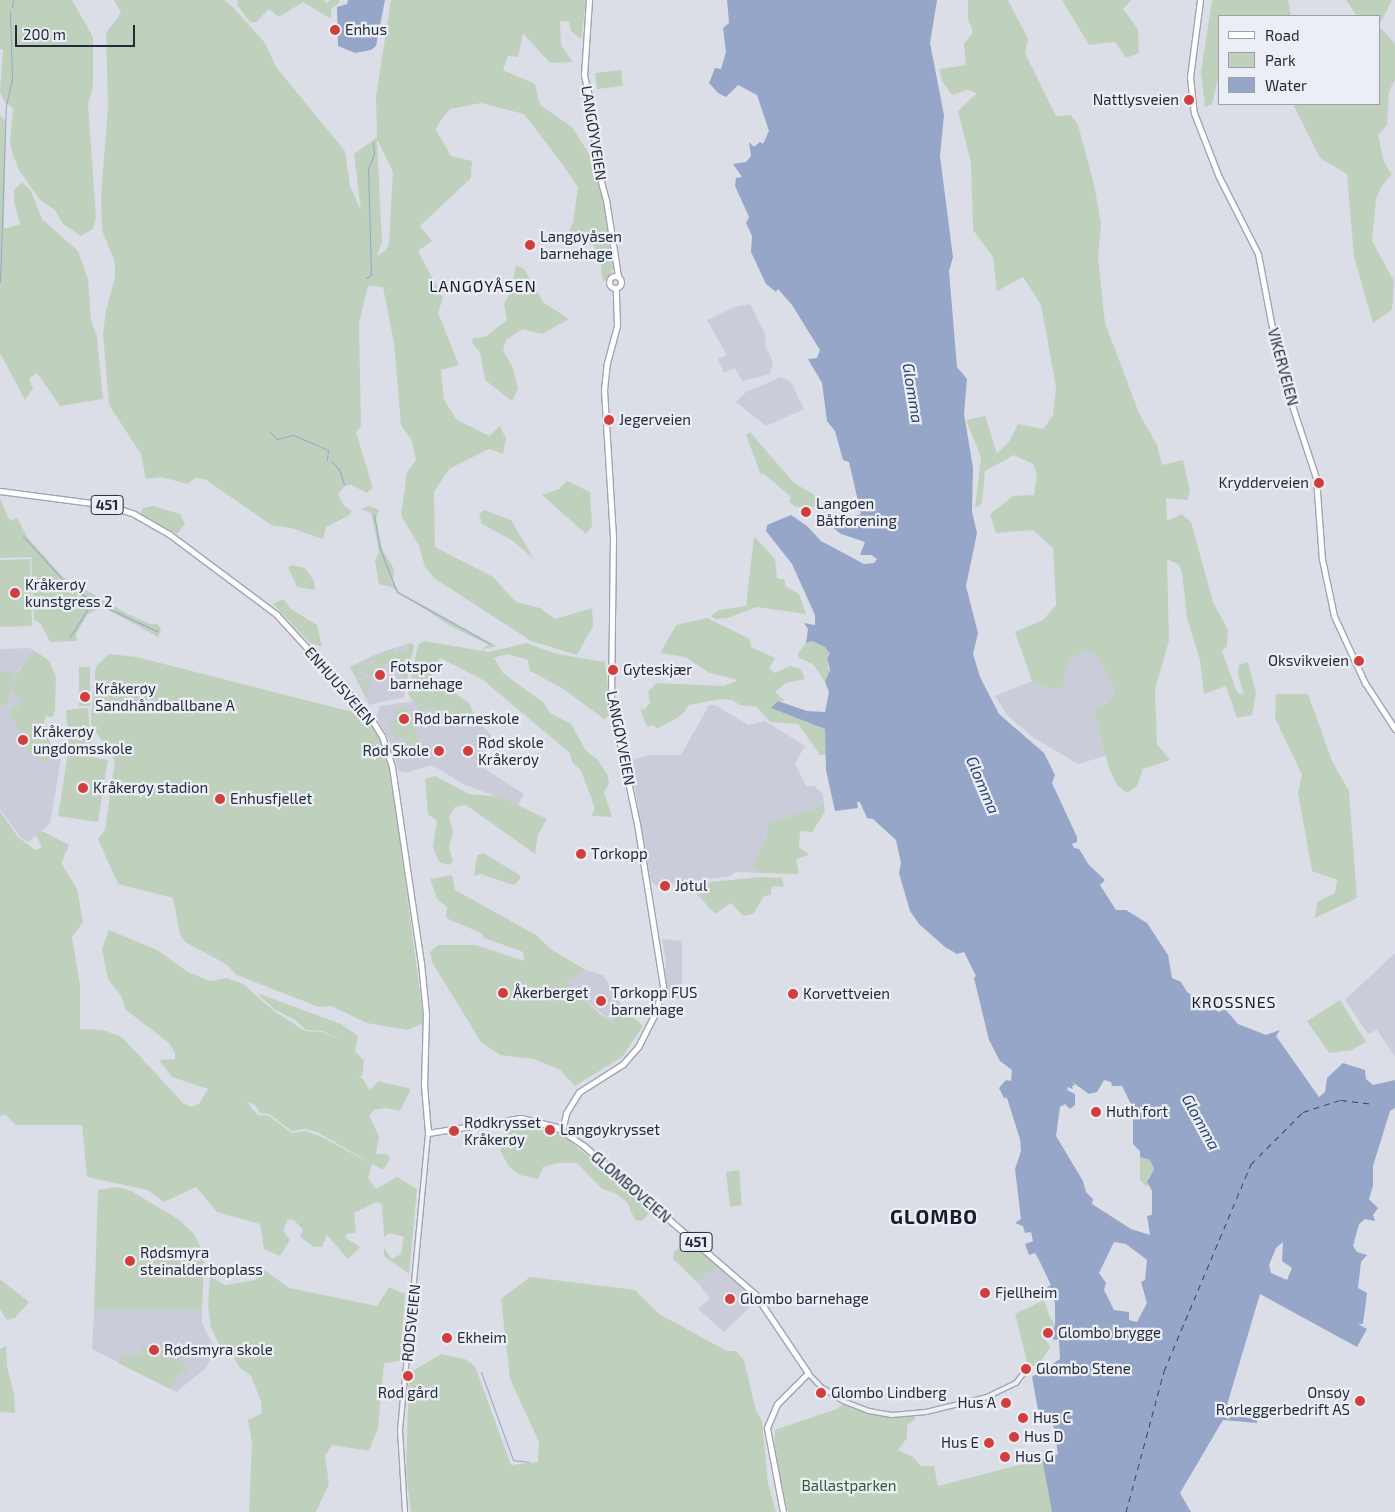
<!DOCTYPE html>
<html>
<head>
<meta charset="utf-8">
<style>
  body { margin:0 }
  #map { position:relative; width:1395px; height:1512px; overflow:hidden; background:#dcdee7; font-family:"Exo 2",sans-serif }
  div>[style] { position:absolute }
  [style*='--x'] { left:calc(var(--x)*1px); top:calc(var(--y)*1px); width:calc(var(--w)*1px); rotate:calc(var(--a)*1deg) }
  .built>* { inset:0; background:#cacdd9 }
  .green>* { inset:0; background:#bfd1bd }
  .water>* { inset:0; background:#96a6c8 }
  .stream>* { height:1px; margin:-0.5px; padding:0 0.5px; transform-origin:0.5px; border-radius:0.5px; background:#96a6c8 }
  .ferry>* { height:1px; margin-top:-0.5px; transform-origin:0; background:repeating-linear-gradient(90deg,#2f4271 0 6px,transparent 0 11px) }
  .roads { filter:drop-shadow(1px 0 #a2a4b1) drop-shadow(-1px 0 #a2a4b1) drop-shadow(0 1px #a2a4b1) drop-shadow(0 -1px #a2a4b1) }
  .minor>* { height:4px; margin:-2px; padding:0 2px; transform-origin:2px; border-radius:2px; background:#eff0f5 }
  .major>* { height:5px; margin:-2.5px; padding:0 2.5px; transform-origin:2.5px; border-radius:2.5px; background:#fff }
  .major>.ring { margin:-2.5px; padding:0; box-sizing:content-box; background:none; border:5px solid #fff; border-radius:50% }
  .dots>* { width:14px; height:14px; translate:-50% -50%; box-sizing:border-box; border:2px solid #ebeef4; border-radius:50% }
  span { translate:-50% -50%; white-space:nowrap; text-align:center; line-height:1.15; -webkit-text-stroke:4.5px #ebeef4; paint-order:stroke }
  .shield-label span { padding:1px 4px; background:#ebeef4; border:1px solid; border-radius:4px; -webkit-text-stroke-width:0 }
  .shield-label { font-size:14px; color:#262a3d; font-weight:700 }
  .poi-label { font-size:15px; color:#262a3d }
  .left { translate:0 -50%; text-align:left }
  .right { translate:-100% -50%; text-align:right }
  .street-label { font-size:15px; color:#262a3d }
  .park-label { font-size:15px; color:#345933 }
  .neighbourhood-label { font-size:16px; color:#181c2d; letter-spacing:1px }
  .water-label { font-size:16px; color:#2f4271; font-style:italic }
  .district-label { font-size:20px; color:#181c2d; font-weight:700; letter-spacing:1px }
  .legend { position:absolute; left:1218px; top:15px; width:162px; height:90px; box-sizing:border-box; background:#ebeef4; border:1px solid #9ca0ab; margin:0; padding:6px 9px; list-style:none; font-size:15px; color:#262a3d }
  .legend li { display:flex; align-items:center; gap:10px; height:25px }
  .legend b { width:25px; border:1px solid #9ca0ab }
  .scale { position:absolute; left:15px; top:25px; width:120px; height:22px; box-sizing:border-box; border:2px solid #262a3d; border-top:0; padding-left:6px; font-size:15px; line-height:18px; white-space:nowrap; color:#262a3d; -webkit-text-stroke:4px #ebeef4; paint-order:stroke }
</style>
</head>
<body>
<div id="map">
  <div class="built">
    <div style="clip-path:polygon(750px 304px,766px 336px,765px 345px,773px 362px,770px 374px,742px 381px,735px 368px,724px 373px,718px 359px,727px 355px,707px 320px,735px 307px)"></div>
    <div style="clip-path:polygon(781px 377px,791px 382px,804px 409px,766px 426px,736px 402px,746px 392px)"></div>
    <div style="clip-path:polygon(410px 643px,414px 645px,404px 697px,369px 705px,350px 667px,376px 654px)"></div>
    <div style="clip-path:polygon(29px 648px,37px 652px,20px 668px,11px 694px,21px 696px,50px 757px,61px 759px,50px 824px,28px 842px,21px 838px,0 809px,0 649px)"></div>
    <div style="clip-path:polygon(1086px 650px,1098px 656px,1114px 688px,1112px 699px,1103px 704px,1096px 722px,1106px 756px,1078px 764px,1034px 738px,1007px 715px,995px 696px,1032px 681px,1047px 689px,1071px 659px)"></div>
    <div style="clip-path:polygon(440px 697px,455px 716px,478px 722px,493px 737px,477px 764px,524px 794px,518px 805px,461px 783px,432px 765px,405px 773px,399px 771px,389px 740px,376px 716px,380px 706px,414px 701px,419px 705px)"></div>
    <div style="clip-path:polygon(709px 705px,715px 705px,748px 725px,765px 721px,805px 746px,795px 763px,806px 786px,814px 786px,823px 794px,824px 805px,765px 824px,768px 829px,765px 841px,753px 865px,760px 873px,736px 872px,730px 876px,657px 886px,651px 881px,630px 760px,651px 755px,681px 755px)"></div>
    <div style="clip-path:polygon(662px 939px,682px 941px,682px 999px,664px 997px,666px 961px)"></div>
    <div style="clip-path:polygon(1395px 953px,1395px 1057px,1377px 1030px,1368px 1034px,1345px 1000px)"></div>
    <div style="clip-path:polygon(586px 970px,603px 975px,623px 1008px,612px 1022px,564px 982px)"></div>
    <div style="clip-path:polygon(719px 1266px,748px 1291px,751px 1300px,749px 1308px,724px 1332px,698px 1309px,710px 1298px,697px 1282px)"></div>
    <div style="clip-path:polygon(94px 1310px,202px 1310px,202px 1323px,216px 1351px,205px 1369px,176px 1392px,92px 1349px)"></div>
  </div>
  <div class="green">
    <div style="clip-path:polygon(0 0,72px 0,93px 37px,93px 87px,88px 104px,96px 217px,93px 229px,81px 236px,63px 224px,55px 210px,40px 200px,19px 170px,13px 155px,10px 143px,13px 108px,5px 103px,0 92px,3px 49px,0 49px)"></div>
    <div style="clip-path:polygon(evenodd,114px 0,224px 0,233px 7px,265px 43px,276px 67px,345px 151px,350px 186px,361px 211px,354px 154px,377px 137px,376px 96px,391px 0,586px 0,581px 39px,571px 31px,569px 22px,560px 21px,561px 45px,573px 62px,550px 63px,523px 33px,518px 57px,508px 56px,503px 70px,535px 84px,540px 105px,572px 127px,591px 157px,607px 207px,615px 260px,612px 272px,603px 282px,600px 260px,593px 244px,587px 243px,583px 234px,569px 231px,573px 223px,578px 187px,563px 165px,524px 114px,481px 103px,450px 109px,438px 124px,436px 130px,451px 156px,472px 161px,471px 178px,420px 226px,432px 241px,418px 251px,443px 298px,438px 313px,459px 365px,441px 370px,444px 400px,457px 420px,489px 436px,500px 426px,506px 439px,503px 454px,489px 449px,449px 469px,434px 492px,435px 547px,493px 577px,516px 602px,540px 608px,555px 619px,592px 608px,593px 626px,577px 655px,531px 641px,434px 578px,425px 567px,419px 546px,401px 515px,407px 472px,416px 460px,412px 441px,401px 425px,394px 343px,383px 287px,368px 286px,359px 323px,361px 426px,356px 432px,373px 488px,367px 493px,351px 485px,345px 486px,338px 494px,344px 506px,352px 511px,348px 516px,326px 527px,323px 539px,291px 528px,271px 525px,205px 479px,195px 478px,188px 484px,161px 477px,146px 479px,141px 454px,109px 405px,103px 334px,106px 311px,115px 277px,115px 263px,102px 230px,101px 196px,108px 107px,106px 33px,121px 13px,114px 0,377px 139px,393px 172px,389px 243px,385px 251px,377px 256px,382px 242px,377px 139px)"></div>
    <div style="clip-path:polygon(238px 0,324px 0,326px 4px,330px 0,338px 0,340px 2px,331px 9px,331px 19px,303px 2px,279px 17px,269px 9px,256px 22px,250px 22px,237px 5px)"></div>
    <div style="clip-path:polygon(968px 0,1008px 0,1028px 39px,1025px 53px,1056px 116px,1071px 115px,1078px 125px,1094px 184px,1101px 224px,1098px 258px,1105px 323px,1139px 413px,1157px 445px,1162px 465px,1183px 460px,1190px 491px,1187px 500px,1166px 498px,1167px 521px,1182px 514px,1191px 522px,1213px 602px,1228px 630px,1227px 646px,1222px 651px,1237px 692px,1244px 695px,1238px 674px,1239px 665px,1248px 662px,1256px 693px,1252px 715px,1237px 718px,1226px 686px,1204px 694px,1200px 660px,1187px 618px,1182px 572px,1179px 565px,1167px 559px,1169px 641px,1155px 689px,1157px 744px,1170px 760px,1143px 769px,1137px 786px,1127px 793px,1117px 785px,1110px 771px,1096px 722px,1096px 709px,1112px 699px,1114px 688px,1098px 656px,1086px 650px,1071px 659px,1064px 670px,1063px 689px,1047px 689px,1032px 681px,1015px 632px,1043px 620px,1056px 605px,1053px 548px,1033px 530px,996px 533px,990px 514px,1013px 496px,1034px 495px,1037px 475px,1033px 464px,1014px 455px,985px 471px,982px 504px,975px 508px,981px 457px,966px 420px,985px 416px,997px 453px,1009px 442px,1018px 424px,1043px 429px,1053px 415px,1056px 387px,1041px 305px,1023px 277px,997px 291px,993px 257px,973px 230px,971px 163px,958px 111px,977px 93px,967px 90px,952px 95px,942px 81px,939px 69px,966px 65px,964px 44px,973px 32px,968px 19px)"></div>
    <div style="clip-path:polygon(1062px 0,1131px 0,1123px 9px,1138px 29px,1139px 53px,1126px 58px,1115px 42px,1089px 45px)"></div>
    <div style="clip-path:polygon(1212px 0,1288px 0,1291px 16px,1219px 16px,1219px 75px,1212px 104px,1205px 107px,1201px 72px)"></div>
    <div style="clip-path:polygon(1346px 0,1392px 0,1379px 26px,1395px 44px,1395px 80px,1389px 91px,1387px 125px,1378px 135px,1384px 162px,1392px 174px,1381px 187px,1376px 200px,1372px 241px,1394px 281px,1392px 310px,1373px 323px,1354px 257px,1347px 174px,1320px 158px,1293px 104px,1379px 104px,1379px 16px,1357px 16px)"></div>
    <div style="clip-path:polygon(621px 70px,623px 86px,597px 89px,595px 73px)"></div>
    <div style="clip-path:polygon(0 115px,6px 122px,4px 229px,20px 224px,14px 202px,14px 190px,22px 182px,31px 191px,42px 219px,78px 251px,88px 279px,91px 320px,97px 337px,103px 399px,60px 406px,37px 373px,29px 379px,33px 388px,25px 400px,0 353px)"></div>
    <div style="clip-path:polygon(516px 265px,524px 269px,544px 303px,569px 319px,542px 334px,522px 329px,506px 340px,503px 350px,512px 366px,518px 388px,512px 401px,485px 380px,480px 352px,472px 343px,473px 338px,485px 337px,507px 320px,504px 303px,510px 294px)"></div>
    <div style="clip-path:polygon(750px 432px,794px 483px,813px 494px,818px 504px,808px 509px,794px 506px,789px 502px,791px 497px,764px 474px,761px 475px,746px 435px)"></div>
    <div style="clip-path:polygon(567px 481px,590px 492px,592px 526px,586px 534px,542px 495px,559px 489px)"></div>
    <div style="clip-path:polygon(0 499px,9px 519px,12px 521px,17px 517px,27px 537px,63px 577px,126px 613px,150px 624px,158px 624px,161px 630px,158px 637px,103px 607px,88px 614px,76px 634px,77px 641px,50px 642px,41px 624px,34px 620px,31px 557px,0 558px)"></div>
    <div style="clip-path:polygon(153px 506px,180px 514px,185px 524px,177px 534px,140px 515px,143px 508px)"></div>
    <div style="clip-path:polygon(369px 506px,379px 510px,376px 518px,382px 549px,394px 569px,393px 580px,398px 591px,496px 646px,480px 650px,489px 645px,452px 627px,391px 587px,379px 584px,375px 561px,379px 551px,371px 513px,361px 509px)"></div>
    <div style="clip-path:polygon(484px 510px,511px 520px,534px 559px,513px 541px,482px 524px,479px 514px)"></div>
    <div style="clip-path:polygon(754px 536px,775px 559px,777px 578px,785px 580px,785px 586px,799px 594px,806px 614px,757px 607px,728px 618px,715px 619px,711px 616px,719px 610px,746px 606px)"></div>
    <div style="clip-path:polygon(30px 559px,32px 626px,0 627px,0 560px)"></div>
    <div style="clip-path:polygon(292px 565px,305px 568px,314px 581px,315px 590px,297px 587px,288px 567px)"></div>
    <div style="clip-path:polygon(283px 599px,291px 609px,317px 625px,322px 647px,310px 643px,273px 604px)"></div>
    <div style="clip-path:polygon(707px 618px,750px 639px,751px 647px,775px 658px,769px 668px,775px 673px,790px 666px,801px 669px,805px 679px,786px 683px,775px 692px,785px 701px,778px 701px,772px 708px,825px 729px,827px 755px,820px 755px,798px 724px,770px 722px,757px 707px,740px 705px,732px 700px,721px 699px,689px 705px,682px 715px,657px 729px,654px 725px,647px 727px,640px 708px,644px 710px,650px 703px,648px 692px,656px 683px,724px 686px,738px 680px,710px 673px,685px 657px,660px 653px,676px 625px)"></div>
    <div style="clip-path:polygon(424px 641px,489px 652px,526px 643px,557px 654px,605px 662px,611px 714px,604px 719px,562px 688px,530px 671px,528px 660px,507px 654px,494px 658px,503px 673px,544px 703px,550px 713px,571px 724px,586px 751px,598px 760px,608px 776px,609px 784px,604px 792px,612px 817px,592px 816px,595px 808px,581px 771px,572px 762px,570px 753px,483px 680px,440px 658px,432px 677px,469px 703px,478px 722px,435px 712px,435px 707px,418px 714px,417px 708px,433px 700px,419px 705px,411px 699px,408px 693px,418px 645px)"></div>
    <div style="clip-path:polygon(812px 641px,825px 646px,830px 654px,827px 658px,830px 678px,825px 682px,813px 664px,799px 658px,798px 653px,806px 643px)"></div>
    <div style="clip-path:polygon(410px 643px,414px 645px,405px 689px,404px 689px,398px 682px,403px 680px,401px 664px,408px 664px,404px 685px,410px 661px,398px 662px,397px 653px,408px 650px)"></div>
    <div style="clip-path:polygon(394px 648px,397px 662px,382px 664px,383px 667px,378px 668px,371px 659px,369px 662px,364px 662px,355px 668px,366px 663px,376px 666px,374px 678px,364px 672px,365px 665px,370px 666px,369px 670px,371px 665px,364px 664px,363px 669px,358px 669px,358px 675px,364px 674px,363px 677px,357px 678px,355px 671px,357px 680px,371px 678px,368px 691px,360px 684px,364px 690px,373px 693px,366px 697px,350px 667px)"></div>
    <div style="clip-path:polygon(37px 652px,49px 661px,56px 677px,55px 710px,53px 717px,46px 716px,44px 721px,53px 752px,45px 763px,28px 750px,10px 714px,11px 707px,18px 708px,21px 700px,20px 696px,11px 694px,16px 677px,26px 660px)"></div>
    <div style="clip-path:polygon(109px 654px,137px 657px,348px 711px,360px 709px,373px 724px,389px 758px,424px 1023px,407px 1030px,367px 1023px,331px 1006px,319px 1007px,237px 975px,226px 964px,185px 942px,180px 934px,173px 898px,118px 884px,98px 839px,105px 830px,115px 761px,91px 724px,91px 714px,96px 666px)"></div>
    <div style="clip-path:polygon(79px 667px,90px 667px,90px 706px,79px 706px)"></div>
    <div style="clip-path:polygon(0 670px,15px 674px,7px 704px,3px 706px,0 704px)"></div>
    <div style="clip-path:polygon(1276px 694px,1308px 694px,1332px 761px,1349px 791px,1357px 898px,1315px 918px,1317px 902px,1335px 893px,1337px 880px,1312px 871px,1298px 793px,1302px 775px,1275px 718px)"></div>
    <div style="clip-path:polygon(406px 706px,421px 747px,398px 756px,394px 744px,405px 740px,404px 736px,395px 739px,389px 723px,397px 719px,394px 711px)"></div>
    <div style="clip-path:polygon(88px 708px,91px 743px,69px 745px,66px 710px)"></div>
    <div style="clip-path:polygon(68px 753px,108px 760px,98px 822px,58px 816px)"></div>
    <div style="clip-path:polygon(435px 776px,469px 794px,501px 797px,547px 819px,538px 835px,535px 854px,466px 805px,455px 807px,449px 818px,453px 832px,449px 848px,453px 861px,449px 865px,439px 862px,433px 847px,437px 820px,428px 815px,425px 779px)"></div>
    <div style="clip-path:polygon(824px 805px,825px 812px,812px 832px,800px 831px,799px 847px,809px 855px,796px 859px,799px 874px,760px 873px,753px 865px,765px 841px,768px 829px,765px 824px)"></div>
    <div style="clip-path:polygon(0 811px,18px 837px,35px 850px,42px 848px,35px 832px,44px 832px,69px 845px,61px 863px,77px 889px,83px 922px,72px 937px,80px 986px,80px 1029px,103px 1030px,122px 1037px,183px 1103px,190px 1107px,199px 1104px,208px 1089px,172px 1077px,159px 1060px,175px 1059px,175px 1053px,169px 1043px,126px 1010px,121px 996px,108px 979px,102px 949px,109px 930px,157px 950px,188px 972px,210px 981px,227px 978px,243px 984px,274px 1011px,305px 1031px,322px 1032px,343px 1040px,322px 1031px,306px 1030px,295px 1020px,274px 1009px,257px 993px,341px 1024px,358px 1036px,355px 1051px,364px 1061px,362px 1077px,356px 1078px,362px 1078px,370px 1090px,378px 1081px,411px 1089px,400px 1111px,386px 1108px,374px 1110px,369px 1116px,379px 1136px,376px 1154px,387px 1154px,390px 1159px,383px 1170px,317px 1132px,305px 1129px,292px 1131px,269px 1114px,260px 1113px,255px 1105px,246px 1101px,258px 1115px,269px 1116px,292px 1133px,305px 1131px,320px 1136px,372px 1164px,368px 1178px,376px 1189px,397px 1177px,417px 1189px,409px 1274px,384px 1256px,384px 1248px,392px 1259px,401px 1254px,404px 1237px,389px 1233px,384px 1237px,382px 1205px,377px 1202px,354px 1213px,356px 1233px,346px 1234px,346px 1238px,360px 1247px,348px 1259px,327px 1235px,322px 1247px,314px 1247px,300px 1237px,303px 1230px,294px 1220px,288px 1219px,283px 1231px,290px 1240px,280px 1256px,264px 1249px,260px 1224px,217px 1212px,196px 1187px,164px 1202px,148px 1190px,87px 1177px,82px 1125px,16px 1125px,5px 1114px,0 1116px)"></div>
    <div style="clip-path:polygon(484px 853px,521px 876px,518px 882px,513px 885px,481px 874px,474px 876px,477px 855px)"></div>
    <div style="clip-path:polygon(452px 875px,455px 890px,536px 935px,552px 950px,586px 970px,565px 982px,600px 1014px,612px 1022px,623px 1008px,643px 1026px,622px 1057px,575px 1086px,560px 1070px,534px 1059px,500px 1055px,481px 1042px,432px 962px,430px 952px,438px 945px,476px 945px,524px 961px,524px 956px,523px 952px,484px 938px,481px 933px,446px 918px,447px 907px,437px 899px,430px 879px)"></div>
    <div style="clip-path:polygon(762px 877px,782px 878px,784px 887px,774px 886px,771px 889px,771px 895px,764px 896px,753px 914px,743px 916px,731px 903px,715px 914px,693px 890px,704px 892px,709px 882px)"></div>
    <div style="clip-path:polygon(1340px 1000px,1366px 1042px,1352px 1050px,1329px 1053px,1307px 1021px)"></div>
    <div style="clip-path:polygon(515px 1120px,529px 1122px,564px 1136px,652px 1210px,642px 1221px,635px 1220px,627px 1202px,615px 1193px,602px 1189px,577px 1163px,558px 1163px,543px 1167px,538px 1179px,520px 1175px,509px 1167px,500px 1150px)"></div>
    <div style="clip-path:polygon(1140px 1157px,1150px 1160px,1154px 1169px,1148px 1178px,1147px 1187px,1140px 1180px)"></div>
    <div style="clip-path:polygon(739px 1170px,742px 1205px,730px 1207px,726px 1172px)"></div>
    <div style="clip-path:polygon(117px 1187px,131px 1191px,178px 1219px,194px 1234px,202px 1250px,204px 1264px,202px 1310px,94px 1310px,98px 1190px)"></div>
    <div style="clip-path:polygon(689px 1240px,719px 1266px,697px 1282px,673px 1259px,674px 1252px)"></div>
    <div style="clip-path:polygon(263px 1269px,289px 1288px,377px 1306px,389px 1287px,405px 1294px,400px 1361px,384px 1363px,378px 1428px,369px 1451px,332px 1445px,325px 1456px,329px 1484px,316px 1512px,249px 1512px,252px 1443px,248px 1420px,262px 1413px,261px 1402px,251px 1376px,240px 1368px,229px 1350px,222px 1350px,211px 1328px,208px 1305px,210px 1276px,225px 1285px,255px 1280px)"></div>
    <div style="clip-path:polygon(530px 1277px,635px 1290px,659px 1314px,727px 1351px,736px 1351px,744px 1360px,756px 1411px,762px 1421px,768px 1483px,776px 1512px,411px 1512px,406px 1474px,409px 1373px,441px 1354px,465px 1359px,475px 1366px,511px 1465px,538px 1462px,539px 1442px,510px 1379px,501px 1299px)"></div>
    <div style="clip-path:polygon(0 1279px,29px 1302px,15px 1318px,7px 1320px,0 1309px)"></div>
    <div style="clip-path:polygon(1044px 1300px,1050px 1318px,1055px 1324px,1042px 1334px,1050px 1347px,1042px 1360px,1029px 1369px,1015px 1314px)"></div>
    <div style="clip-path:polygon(153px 1345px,174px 1359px,180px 1358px,189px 1372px,180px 1372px,170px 1389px,118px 1363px,122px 1355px,139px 1355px,144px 1346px,150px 1348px)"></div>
    <div style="clip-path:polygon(6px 1346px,7px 1366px,14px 1394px,15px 1413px,0 1412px,0 1349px)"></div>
    <div style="clip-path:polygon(842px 1404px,878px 1416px,915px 1416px,916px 1419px,907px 1425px,907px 1438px,898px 1450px,913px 1457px,921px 1466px,934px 1466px,938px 1486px,1042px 1459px,1052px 1512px,788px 1512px,774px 1450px,775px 1430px,839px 1408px)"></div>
  </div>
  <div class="water">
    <div style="clip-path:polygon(348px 0,385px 0,376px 46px,371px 50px,355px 53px,338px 46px,337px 7px,347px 4px)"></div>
    <div style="clip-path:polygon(evenodd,727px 0,937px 0,930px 43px,944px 115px,940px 156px,953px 257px,949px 271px,957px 367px,967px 379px,964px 414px,973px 468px,972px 512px,977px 533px,966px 586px,978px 633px,973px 654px,980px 677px,999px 714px,1044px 753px,1055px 775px,1052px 783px,1077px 837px,1077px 842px,1072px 844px,1074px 848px,1079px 849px,1089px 865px,1105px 880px,1100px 885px,1116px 910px,1126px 910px,1147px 923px,1168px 955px,1172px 978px,1181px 982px,1187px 992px,1219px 1012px,1225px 1009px,1238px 1024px,1266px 1035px,1280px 1030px,1276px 1036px,1319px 1097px,1325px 1092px,1327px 1078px,1343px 1063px,1365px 1070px,1366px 1079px,1373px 1085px,1395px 1080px,1395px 1108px,1390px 1111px,1373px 1166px,1373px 1186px,1369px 1199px,1378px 1208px,1373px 1215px,1375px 1221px,1365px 1219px,1359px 1224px,1353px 1246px,1357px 1252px,1367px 1255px,1361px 1262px,1358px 1288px,1367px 1293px,1365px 1309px,1363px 1324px,1358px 1324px,1367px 1329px,1357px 1347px,1260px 1294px,1224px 1415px,1257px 1419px,1257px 1423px,1223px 1420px,1180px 1493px,1191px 1512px,1052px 1512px,1042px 1459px,1058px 1454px,1052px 1418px,1040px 1421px,1032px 1377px,1060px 1359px,1059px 1339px,1054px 1340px,1050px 1334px,1055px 1325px,1055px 1302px,1051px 1298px,1054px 1295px,1050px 1296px,1047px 1287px,1051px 1285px,1038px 1258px,1035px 1253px,1029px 1255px,1025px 1244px,1033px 1241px,1031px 1232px,1025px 1233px,1023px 1226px,1015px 1223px,1021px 1219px,1015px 1169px,1021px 1151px,1020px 1139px,1007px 1098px,1004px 1098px,999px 1088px,1006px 1080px,1011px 1081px,1012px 1070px,1000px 1061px,989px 1040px,974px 978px,976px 976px,964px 952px,957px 954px,945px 947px,919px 924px,910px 911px,899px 873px,901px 863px,896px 840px,873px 819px,867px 818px,860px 802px,857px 802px,858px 808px,835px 811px,826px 770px,825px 729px,771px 708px,778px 701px,807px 711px,825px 712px,829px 692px,825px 682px,830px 670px,827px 658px,830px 654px,825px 647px,812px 641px,806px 643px,808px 629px,804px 623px,815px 625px,815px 615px,792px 564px,766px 531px,767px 525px,791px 515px,807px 526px,821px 541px,864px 564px,874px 563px,877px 559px,871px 555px,860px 555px,865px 542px,841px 534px,826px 522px,831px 514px,840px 521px,861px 514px,849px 462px,843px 460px,835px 431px,827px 421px,822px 383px,808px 359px,817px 358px,820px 350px,792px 305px,778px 289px,776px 292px,766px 284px,751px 252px,752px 236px,746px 223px,749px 217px,735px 186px,736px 178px,742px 177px,733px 164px,746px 162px,751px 156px,749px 142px,754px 147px,760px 142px,763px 144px,769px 131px,757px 95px,738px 85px,726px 97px,718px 93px,709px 83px,715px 68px,721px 69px,726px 52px,723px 28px,729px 23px,727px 0,1104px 1080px,1111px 1082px,1112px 1086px,1122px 1086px,1133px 1108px,1133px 1144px,1140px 1151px,1140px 1157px,1150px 1160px,1154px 1169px,1147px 1182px,1152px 1191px,1152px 1215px,1147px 1216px,1150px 1235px,1131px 1229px,1092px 1204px,1093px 1199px,1086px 1192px,1083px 1181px,1056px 1136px,1060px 1107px,1065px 1104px,1070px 1109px,1075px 1105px,1075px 1094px,1067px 1090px,1068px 1087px,1073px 1089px,1072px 1086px,1075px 1085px,1071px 1081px,1089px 1094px,1097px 1092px,1104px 1080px,727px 0,1114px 1242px,1126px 1244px,1147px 1260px,1145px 1280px,1141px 1282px,1147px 1303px,1137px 1322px,1129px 1320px,1129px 1312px,1114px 1310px,1104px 1290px,1106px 1283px,1099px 1273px,1114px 1242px,727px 0,1283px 1242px,1282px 1261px,1292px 1268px,1287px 1280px,1271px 1273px,1269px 1265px,1276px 1248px,1283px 1242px)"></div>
  </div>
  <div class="stream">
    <div style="--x:12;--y:7;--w:7;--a:-82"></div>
    <div style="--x:366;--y:278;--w:6;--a:-31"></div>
    <div style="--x:371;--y:275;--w:106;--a:-91.6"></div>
    <div style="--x:368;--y:169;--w:16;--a:-68"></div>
    <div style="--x:374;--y:154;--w:12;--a:-95"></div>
    <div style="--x:0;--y:282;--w:177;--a:-88.1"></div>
    <div style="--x:6;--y:105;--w:27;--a:-77"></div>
    <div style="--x:12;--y:79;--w:68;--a:-91.7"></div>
    <div style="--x:270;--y:432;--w:10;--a:45"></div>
    <div style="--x:277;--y:439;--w:16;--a:-14"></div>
    <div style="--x:293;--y:435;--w:38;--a:23"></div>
    <div style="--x:328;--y:450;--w:10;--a:96"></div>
    <div style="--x:331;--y:461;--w:11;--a:45"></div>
    <div style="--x:339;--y:469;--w:16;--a:72"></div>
    <div style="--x:374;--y:515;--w:35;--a:80"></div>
    <div style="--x:380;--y:549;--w:46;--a:68.4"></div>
    <div style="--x:397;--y:592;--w:107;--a:29"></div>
    <div style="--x:23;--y:536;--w:61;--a:47.7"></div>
    <div style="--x:64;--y:581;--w:34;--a:36"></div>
    <div style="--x:92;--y:601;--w:72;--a:24.8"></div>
    <div style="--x:70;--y:637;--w:41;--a:-57.8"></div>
    <div style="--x:481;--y:1372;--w:94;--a:70"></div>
    <div style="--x:513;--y:1460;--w:16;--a:7"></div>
  </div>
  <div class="ferry">
    <div style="--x:1126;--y:1512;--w:146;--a:-74.9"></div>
    <div style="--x:1164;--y:1371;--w:225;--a:-67.2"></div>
    <div style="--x:1251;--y:1164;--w:74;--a:-45"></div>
    <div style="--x:1303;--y:1112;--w:40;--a:-18"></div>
    <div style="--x:1341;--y:1100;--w:31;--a:7"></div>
  </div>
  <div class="roads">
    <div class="minor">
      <div style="--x:808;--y:1373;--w:19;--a:47"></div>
      <div style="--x:821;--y:1387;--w:26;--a:32"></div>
      <div style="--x:843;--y:1401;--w:28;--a:21"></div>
      <div style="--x:869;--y:1411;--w:23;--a:10"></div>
      <div style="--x:892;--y:1415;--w:34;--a:-5"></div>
      <div style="--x:926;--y:1412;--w:63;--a:-13.8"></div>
      <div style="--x:987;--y:1397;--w:32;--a:-26"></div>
      <div style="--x:1016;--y:1383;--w:11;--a:-52"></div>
      <div style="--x:405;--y:1512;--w:82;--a:-93.5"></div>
      <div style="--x:400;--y:1430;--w:298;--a:-84.6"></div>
    </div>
    <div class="major">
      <div style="--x:589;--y:0;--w:75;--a:93.8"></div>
      <div style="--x:584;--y:75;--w:40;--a:77"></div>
      <div style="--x:593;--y:114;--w:49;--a:86.5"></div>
      <div style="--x:596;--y:163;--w:38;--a:75"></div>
      <div style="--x:606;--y:200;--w:77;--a:81"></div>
      <div style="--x:1200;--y:0;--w:78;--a:97.4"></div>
      <div style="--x:1190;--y:77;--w:36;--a:84"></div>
      <div style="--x:1194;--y:113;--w:69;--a:68.7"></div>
      <div style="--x:1219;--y:177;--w:86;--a:63.1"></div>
      <div style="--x:1258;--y:254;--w:117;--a:79.2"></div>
      <div style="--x:1280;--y:369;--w:115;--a:71.7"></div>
      <div style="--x:1316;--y:478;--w:81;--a:85.8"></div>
      <div style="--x:1322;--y:559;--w:58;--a:78.1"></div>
      <div style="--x:1334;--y:616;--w:74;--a:65.2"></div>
      <div style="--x:1365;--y:683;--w:55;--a:56.9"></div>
      <div class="ring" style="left:609px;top:276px;width:7px;height:7px"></div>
      <div style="--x:0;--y:491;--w:108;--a:7.5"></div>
      <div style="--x:107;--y:505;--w:28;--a:18"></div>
      <div style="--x:134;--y:514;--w:40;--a:29.7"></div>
      <div style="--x:169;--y:534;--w:134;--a:36.8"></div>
      <div style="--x:276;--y:614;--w:139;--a:47.6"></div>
      <div style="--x:370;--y:717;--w:22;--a:58"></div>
      <div style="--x:382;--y:736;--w:33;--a:72"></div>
      <div style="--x:392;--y:767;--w:198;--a:81.6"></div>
      <div style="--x:421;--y:963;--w:51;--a:84.4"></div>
      <div style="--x:426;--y:1014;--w:71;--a:91.6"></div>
      <div style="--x:424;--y:1085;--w:48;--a:85.2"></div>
      <div style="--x:428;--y:1133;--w:94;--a:-9.2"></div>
      <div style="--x:521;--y:1118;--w:36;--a:14"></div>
      <div style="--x:556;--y:1127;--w:34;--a:34"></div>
      <div style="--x:584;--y:1146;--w:226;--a:40.9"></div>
      <div style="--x:755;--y:1294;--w:95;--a:56.1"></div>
      <div style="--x:808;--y:1373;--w:44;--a:135"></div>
      <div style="--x:777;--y:1404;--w:26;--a:113"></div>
      <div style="--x:767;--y:1428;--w:86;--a:79.2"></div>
      <div style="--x:562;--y:1131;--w:18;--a:-77"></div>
      <div style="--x:566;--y:1113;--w:25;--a:-58"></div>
      <div style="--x:579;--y:1092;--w:52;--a:-32.5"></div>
      <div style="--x:623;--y:1064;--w:23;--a:-49"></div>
      <div style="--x:638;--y:1047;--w:38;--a:-63"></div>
      <div style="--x:655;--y:1013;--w:28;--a:-73"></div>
      <div style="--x:663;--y:986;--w:164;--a:-99.1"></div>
      <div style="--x:637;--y:824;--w:126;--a:-101.9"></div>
      <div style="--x:611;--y:701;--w:164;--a:-89.3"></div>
      <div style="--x:613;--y:537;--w:147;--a:-93.5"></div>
      <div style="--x:604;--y:390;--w:27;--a:-84"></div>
      <div style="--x:607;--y:363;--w:39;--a:-75"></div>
      <div style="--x:617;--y:325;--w:37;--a:-92"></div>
    </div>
  </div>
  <div class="dots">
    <div style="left:335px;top:30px;background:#d03e3d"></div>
    <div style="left:1189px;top:100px;background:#d03e3d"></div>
    <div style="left:530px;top:245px;background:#d03e3d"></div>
    <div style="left:609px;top:420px;background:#d03e3d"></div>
    <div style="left:1319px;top:483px;background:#d03e3d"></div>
    <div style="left:806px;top:512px;background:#d03e3d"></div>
    <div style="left:15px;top:593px;background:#d03e3d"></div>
    <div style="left:1359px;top:661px;background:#d03e3d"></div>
    <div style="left:613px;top:670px;background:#d03e3d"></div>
    <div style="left:380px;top:675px;background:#d03e3d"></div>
    <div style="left:85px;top:697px;background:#d03e3d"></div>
    <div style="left:404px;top:719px;background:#d03e3d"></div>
    <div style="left:23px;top:740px;background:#d03e3d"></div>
    <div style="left:439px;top:751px;background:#d03e3d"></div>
    <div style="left:468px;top:751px;background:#d03e3d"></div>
    <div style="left:83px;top:788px;background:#d03e3d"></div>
    <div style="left:220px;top:799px;background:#d03e3d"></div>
    <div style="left:581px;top:854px;background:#d03e3d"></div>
    <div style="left:665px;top:886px;background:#d03e3d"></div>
    <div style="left:503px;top:993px;background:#d03e3d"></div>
    <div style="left:793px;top:994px;background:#d03e3d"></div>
    <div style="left:601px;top:1001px;background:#d03e3d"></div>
    <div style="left:1096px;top:1112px;background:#d03e3d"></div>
    <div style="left:550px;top:1130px;background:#d03e3d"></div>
    <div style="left:454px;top:1131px;background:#d03e3d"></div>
    <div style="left:130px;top:1261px;background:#d03e3d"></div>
    <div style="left:985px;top:1293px;background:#d03e3d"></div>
    <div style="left:730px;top:1299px;background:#d03e3d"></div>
    <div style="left:1048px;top:1333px;background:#d03e3d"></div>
    <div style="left:447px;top:1338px;background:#d03e3d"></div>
    <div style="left:154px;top:1350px;background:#d03e3d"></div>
    <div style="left:1026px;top:1369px;background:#d03e3d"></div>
    <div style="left:408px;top:1376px;background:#d03e3d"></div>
    <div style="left:821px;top:1393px;background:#d03e3d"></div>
    <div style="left:1360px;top:1401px;background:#d03e3d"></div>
    <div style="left:1006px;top:1403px;background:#d03e3d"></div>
    <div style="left:1023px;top:1418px;background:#d03e3d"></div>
    <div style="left:1014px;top:1437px;background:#d03e3d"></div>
    <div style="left:989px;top:1443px;background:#d03e3d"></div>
    <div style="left:1005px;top:1457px;background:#d03e3d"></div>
  </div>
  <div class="shield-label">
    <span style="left:107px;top:505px">451</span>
    <span style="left:696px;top:1242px">451</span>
  </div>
  <div class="poi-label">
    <span class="left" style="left:345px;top:30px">Enhus</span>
    <span class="right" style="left:1179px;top:100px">Nattlysveien</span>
    <span class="left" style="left:540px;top:245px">Langøyåsen<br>barnehage</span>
    <span class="left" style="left:619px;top:420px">Jegerveien</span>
    <span class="right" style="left:1309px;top:483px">Krydderveien</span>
    <span class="left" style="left:816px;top:512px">Langøen<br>Båtforening</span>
    <span class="left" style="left:25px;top:593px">Kråkerøy<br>kunstgress 2</span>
    <span class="right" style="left:1349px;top:661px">Oksvikveien</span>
    <span class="left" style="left:390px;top:675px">Fotspor<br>barnehage</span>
    <span class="left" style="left:623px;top:670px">Gyteskjær</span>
    <span class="left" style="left:95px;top:697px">Kråkerøy<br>Sandhåndballbane A</span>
    <span class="left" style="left:414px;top:719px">Rød barneskole</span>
    <span class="left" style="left:33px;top:740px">Kråkerøy<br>ungdomsskole</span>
    <span class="left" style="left:478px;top:751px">Rød skole<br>Kråkerøy</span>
    <span class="right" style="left:429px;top:751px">Rød Skole</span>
    <span class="left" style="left:93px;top:788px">Kråkerøy stadion</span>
    <span class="left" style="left:230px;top:799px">Enhusfjellet</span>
    <span class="left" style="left:591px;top:854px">Tørkopp</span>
    <span class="left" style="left:675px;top:886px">Jøtul</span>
    <span class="left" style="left:611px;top:1001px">Tørkopp FUS<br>barnehage</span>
    <span class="left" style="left:513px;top:993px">Åkerberget</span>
    <span class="left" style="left:803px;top:994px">Korvettveien</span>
    <span class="left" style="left:1106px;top:1112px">Huth fort</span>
    <span class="left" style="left:464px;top:1131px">Rødkrysset<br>Kråkerøy</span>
    <span class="left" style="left:560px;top:1130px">Langøykrysset</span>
    <span class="left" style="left:140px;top:1261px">Rødsmyra<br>steinalderboplass</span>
    <span class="left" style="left:995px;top:1293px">Fjellheim</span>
    <span class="left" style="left:740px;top:1299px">Glombo barnehage</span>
    <span class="left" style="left:1058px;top:1333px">Glombo brygge</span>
    <span class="left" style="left:457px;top:1338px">Ekheim</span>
    <span class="left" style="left:164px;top:1350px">Rødsmyra skole</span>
    <span class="left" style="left:1036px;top:1369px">Glombo Stene</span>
    <span class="right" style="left:1350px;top:1401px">Onsøy<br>Rørleggerbedrift AS</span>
    <span style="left:408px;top:1393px">Rød gård</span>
    <span class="left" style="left:831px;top:1393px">Glombo Lindberg</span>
    <span class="right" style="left:996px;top:1403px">Hus A</span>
    <span class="left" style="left:1033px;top:1418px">Hus C</span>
    <span class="left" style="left:1024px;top:1437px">Hus D</span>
    <span class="right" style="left:979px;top:1443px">Hus E</span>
    <span class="left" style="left:1015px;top:1457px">Hus G</span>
  </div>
  <div class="street-label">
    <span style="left:594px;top:133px;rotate:81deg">LANGØYVEIEN</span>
    <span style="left:1283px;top:367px;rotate:75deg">VIKERVEIEN</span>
    <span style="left:340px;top:686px;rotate:49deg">ENHUUSVEIEN</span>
    <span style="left:621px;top:738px;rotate:79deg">LANGØYVEIEN</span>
    <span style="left:631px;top:1187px;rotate:41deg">GLOMBOVEIEN</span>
    <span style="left:411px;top:1323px;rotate:-84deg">RØDSVEIEN</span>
  </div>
  <div class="park-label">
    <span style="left:849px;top:1486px">Ballastparken</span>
  </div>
  <div class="neighbourhood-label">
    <span style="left:483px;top:286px">LANGØYÅSEN</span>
    <span style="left:1234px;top:1002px">KROSSNES</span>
  </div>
  <div class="water-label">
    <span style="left:913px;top:393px;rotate:81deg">Glomma</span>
    <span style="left:983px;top:785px;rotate:67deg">Glomma</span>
    <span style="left:1201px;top:1122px;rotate:61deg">Glomma</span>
  </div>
  <div class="district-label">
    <span style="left:934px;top:1216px">GLOMBO</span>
  </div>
  <ul class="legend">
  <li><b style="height:6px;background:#fff"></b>Road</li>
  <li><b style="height:14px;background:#bfd1bd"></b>Park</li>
  <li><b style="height:14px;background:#96a6c8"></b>Water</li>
  </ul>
  <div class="scale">200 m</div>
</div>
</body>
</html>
